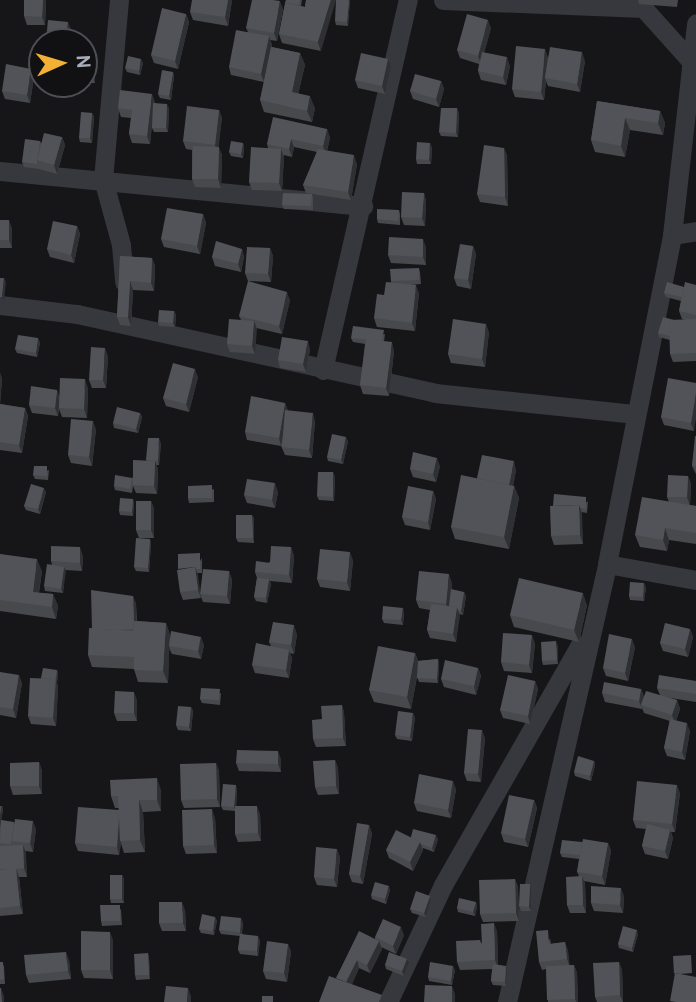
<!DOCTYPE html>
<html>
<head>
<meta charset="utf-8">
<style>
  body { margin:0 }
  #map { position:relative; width:696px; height:1002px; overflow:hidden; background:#161618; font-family:Overpass,sans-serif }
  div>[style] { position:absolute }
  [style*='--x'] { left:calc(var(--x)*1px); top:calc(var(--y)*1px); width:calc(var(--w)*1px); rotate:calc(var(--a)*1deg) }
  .street>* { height:19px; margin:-9.5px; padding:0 9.5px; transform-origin:9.5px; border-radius:9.5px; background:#37383d }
  .wall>* { inset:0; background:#47494d }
  .shaded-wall>* { inset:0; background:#2f3033 }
  .building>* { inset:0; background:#525359 }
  span { translate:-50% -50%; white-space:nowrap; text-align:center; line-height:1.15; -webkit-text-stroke:7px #111113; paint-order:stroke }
  .north { position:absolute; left:28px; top:28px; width:70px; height:70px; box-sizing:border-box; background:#111113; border:2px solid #4d4f55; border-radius:50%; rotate:86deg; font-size:19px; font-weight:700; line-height:28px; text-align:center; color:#a8adb8 }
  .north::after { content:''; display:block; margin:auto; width:24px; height:32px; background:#f2b134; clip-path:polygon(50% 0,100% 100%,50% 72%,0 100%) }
</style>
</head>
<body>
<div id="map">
  <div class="street">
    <div style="--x:119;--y:0;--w:180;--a:95.1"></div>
    <div style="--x:103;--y:179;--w:68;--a:74.7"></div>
    <div style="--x:121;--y:245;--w:37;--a:85"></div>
    <div style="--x:443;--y:0;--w:200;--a:2.3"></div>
    <div style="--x:636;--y:0;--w:81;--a:48"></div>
    <div style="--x:0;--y:171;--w:365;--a:5.5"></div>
    <div style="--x:672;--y:235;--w:24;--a:-9"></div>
    <div style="--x:0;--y:305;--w:78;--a:6.7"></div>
    <div style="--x:77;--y:314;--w:367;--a:12.4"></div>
    <div style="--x:435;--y:393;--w:202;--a:6"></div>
    <div style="--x:323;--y:370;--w:380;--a:-77.1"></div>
    <div style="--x:607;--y:564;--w:90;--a:10.2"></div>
    <div style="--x:388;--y:1002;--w:129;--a:-64.8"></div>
    <div style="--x:443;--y:885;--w:276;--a:-60.3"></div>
    <div style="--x:507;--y:1002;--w:449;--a:-77.1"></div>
    <div style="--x:607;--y:564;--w:335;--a:-78.8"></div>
    <div style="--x:672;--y:235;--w:213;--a:-83.5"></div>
  </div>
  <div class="wall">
    <div style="clip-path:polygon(24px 0,46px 0,45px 25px,27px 25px,24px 16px)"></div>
    <div style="clip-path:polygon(232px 0,228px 26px,193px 20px,190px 12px)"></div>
    <div style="clip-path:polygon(286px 0,302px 0,301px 6px,305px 7px,306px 0,321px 51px,282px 43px,279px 34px)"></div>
    <div style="clip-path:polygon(350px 0,348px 26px,336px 25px,335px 21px)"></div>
    <div style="clip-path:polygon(638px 0,678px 0,677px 7px,639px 4px)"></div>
    <div style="clip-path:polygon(283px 9px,277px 41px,270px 40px,272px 45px,272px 47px,300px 53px,305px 65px,298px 94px,315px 108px,312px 122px,264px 112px,260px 100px,264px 82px,231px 75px,229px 67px,248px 32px,246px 28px)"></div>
    <div style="clip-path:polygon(186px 14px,189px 22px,178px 69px,154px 63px,151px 55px)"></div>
    <div style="clip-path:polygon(491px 28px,484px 53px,510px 66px,506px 85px,481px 80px,478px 71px,479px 64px,460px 58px,457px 50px)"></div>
    <div style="clip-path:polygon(548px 57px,585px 61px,580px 92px,548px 86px,546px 81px,544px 100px,515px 97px,512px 89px)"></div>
    <div style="clip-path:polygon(84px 58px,93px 58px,95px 62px,95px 83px,84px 83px)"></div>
    <div style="clip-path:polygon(143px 63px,140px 75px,127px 72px,125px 68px)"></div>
    <div style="clip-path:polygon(391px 67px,385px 94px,358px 88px,355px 80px)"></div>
    <div style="clip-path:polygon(173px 72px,174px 76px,171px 100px,160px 98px,158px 94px)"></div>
    <div style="clip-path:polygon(34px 77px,30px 103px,5px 99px,2px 91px)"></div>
    <div style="clip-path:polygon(441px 81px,444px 89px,439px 107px,413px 99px,410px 91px)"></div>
    <div style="clip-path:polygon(597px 101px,660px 111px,665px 123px,663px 135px,630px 130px,625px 157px,595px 152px,591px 140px)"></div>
    <div style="clip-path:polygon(155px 102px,154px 103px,169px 108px,168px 132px,154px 132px,152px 128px,152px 122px,150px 144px,132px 143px,129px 134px,131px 118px,121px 117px,118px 108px)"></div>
    <div style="clip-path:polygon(457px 108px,459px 113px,458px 137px,441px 136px,439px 132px)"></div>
    <div style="clip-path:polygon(219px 110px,222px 118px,218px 147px,222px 155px,221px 188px,195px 187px,192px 179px,192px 150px,186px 149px,183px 141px)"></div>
    <div style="clip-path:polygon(92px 113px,94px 117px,92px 143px,80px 142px,79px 138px)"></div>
    <div style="clip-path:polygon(327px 129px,330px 138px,327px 151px,357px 164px,351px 200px,306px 193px,303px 185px,317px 152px,294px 147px,292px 157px,284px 155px,282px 191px,252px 190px,249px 182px,268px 148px,267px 144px)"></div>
    <div style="clip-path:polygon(62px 137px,65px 145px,57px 174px,39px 169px,39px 167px,39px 169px,24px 167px,22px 162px,40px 141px,41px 143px)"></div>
    <div style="clip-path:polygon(243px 143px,244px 147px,243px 158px,231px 156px,229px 152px)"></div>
    <div style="clip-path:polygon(432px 147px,431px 164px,417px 164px,416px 159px)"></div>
    <div style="clip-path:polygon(504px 148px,507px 156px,508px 206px,480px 202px,477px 194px)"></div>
    <div style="clip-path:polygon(424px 193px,426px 201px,425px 226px,404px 225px,401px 217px)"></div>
    <div style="clip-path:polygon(312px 194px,313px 198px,313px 210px,284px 209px,282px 205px)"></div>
    <div style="clip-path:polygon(399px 210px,400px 214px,400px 225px,378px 223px,377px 219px)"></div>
    <div style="clip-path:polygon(203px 214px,206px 223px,200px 254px,164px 247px,161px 239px)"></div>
    <div style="clip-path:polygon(0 220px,12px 228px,12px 248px,0 248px)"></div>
    <div style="clip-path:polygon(77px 226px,80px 234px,74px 263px,50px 257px,47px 249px)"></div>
    <div style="clip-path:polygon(473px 246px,476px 254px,471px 289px,457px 286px,454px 278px)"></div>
    <div style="clip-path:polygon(426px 247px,426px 265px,391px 263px,388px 255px)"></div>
    <div style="clip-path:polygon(270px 248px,273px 256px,271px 282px,248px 281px,245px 273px)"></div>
    <div style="clip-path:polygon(242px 249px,244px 257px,241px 272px,215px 266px,212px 257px)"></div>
    <div style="clip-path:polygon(120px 256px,152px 258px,155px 266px,154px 291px,133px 290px,131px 326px,120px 325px,117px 317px)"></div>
    <div style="clip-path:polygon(419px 268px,420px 272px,421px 284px,410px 285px,419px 293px,415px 331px,377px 327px,374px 318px,391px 282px,391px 281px)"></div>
    <div style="clip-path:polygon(696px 285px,696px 361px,673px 362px,670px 354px,670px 340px,659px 337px,658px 333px,674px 320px,685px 320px,682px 319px,679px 311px,681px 301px,666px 297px,664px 293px,684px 287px)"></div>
    <div style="clip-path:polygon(290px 300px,282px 334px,256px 328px,255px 354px,230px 352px,227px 344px,241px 320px,239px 316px)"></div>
    <div style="clip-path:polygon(174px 311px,176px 315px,175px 327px,159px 326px,158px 322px)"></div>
    <div style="clip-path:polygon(489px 332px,485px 367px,451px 363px,448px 354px)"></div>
    <div style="clip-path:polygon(385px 334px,384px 342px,394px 351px,389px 396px,363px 394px,360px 385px,365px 344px,353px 342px,351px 338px)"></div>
    <div style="clip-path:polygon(38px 338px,40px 343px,37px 357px,17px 353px,15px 349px)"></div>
    <div style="clip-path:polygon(310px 349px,306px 372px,280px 368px,278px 360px)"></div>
    <div style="clip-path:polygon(108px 356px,106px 388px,92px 388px,89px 380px)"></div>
    <div style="clip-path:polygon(0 373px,2px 379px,0 404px,25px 408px,28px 416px,22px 453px,0 450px)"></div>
    <div style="clip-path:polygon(198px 377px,189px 412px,166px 406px,163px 398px)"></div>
    <div style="clip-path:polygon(696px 383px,694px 431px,664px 425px,661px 417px)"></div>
    <div style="clip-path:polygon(88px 388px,87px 418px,62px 417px,59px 409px,58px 416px,32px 413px,29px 405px,57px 390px,59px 396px)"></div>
    <div style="clip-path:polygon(285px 403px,288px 411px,315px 421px,312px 458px,285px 455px,281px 446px,247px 440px,245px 432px)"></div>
    <div style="clip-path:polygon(140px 413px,142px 417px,138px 433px,114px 428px,113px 423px)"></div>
    <div style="clip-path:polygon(96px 429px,92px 466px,71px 463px,68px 455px)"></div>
    <div style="clip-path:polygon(696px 436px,696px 474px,692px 466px)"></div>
    <div style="clip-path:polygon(348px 441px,343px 464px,328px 461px,327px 457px)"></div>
    <div style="clip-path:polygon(161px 443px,159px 465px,156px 465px,158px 469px,157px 494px,136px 493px,133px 486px,132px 493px,115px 490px,114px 486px,132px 478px)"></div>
    <div style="clip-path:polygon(440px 466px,436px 482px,413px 477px,410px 469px)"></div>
    <div style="clip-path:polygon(49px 470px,48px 480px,35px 479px,33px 475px)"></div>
    <div style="clip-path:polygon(516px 470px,513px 486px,514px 486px,519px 498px,509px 549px,455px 539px,451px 527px,477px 478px)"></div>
    <div style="clip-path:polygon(333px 472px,335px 477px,334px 501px,319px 500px,317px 496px)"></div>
    <div style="clip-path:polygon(688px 476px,691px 484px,690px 505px,696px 506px,696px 544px,669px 540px,667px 551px,640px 547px,635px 535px,669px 502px,667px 497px)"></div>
    <div style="clip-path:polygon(214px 489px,214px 502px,189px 503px,188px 498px)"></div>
    <div style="clip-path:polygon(433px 491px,436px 499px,430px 530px,405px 525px,402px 517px)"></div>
    <div style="clip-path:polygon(46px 492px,40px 514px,26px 510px,24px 506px)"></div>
    <div style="clip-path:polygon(278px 492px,275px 508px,247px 503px,244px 495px)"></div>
    <div style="clip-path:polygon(133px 499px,134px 504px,133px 516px,120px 515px,119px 511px)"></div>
    <div style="clip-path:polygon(151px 501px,154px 509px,154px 538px,139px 538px,136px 530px)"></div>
    <div style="clip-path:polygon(588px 501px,587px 513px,581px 512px,583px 544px,554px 545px,551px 536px)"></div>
    <div style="clip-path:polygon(252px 515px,254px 519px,254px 543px,238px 542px,236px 538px)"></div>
    <div style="clip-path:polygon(150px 539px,151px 544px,149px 572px,136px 571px,134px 567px)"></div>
    <div style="clip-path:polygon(291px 547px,294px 556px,292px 583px,270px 581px,271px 584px,267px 603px,256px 601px,254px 597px,257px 578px,255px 572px)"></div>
    <div style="clip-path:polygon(0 554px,42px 571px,39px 593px,53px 594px,58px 606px,56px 619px,0 611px)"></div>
    <div style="clip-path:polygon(83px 556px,82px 571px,65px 570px,63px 593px,45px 591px,44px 586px,52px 565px,51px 561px)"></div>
    <div style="clip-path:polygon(202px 558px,202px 573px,197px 573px,200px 594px,229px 571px,232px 580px,230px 604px,203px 602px,200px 594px,201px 598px,183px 600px,180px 592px)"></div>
    <div style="clip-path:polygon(353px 560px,350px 591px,320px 587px,317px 579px)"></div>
    <div style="clip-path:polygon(452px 583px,451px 592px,464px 592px,466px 596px,463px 615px,459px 614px,456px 642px,430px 638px,427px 630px,430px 610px,419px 608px,416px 600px)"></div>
    <div style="clip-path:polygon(646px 587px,644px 601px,630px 600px,629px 596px)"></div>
    <div style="clip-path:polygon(133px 596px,136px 604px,137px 621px,166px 623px,170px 635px,170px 640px,204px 645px,201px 659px,172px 654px,169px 648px,168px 683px,138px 682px,134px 669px,92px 667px,88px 655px)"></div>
    <div style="clip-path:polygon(587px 605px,579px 642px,514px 627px,510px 615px)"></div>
    <div style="clip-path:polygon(404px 612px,403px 625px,384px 623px,382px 619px)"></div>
    <div style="clip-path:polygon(690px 629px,693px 637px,688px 657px,663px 651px,660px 643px)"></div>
    <div style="clip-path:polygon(297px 634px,294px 654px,290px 653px,292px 658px,289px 678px,255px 673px,252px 665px,271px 646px,269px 642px)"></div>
    <div style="clip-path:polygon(535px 643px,532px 673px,504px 671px,501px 662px)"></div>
    <div style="clip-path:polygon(558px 646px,558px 664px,543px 665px,542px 661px)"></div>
    <div style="clip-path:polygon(635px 647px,628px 681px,606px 676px,603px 668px)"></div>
    <div style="clip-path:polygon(415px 653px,418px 661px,438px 659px,439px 664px,438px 683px,419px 682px,417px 677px,411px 709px,374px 702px,369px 690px)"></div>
    <div style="clip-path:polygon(478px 668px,481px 676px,476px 695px,444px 687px,441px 679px)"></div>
    <div style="clip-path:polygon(57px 670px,58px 674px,57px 683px,58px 687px,56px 726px,31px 724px,28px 716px,41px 678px)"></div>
    <div style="clip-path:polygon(0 672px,22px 683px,16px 718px,0 715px)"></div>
    <div style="clip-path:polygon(535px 681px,538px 689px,530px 724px,503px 718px,500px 710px)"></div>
    <div style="clip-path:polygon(696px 681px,696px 702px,664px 697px,677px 700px,680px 709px,676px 721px,690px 731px,685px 760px,667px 756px,664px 748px,670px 721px,644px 713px,642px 708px,642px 709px,605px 702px,602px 693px,641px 689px,644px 697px,660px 695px,657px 688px)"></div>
    <div style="clip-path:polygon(221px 693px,220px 705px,202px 703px,200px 699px)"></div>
    <div style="clip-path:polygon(137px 700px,137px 721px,117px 721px,114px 713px)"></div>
    <div style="clip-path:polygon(342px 705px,344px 713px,346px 746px,316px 747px,313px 739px,322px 719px)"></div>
    <div style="clip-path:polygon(191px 707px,193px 711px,191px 731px,178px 730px,176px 725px)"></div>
    <div style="clip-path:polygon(415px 717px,412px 741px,397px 739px,395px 735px)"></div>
    <div style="clip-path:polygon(485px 738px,481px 782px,467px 781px,464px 773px)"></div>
    <div style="clip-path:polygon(281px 759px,281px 772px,239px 771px,236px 763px)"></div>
    <div style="clip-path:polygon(335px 760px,338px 768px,339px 794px,318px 795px,315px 787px)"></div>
    <div style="clip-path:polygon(594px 761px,595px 765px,591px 781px,575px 776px,574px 772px)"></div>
    <div style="clip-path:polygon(39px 762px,42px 771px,42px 794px,13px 795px,10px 786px)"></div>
    <div style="clip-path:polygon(216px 763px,219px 771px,220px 807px,184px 808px,181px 800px)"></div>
    <div style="clip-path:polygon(237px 789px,236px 806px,260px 814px,261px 841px,238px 842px,235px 834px,235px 811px,223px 810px,221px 806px)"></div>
    <div style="clip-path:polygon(456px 789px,451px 818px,417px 811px,414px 803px)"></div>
    <div style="clip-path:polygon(161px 790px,161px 811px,143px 812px,145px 852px,124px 853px,121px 843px,119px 855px,78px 851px,75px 843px,119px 810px,119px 808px,115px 808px,111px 796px)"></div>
    <div style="clip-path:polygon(680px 793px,675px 832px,671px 832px,673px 838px,668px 859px,645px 854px,642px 846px,646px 829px,636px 828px,633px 820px)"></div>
    <div style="clip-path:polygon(534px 800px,537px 808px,528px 847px,504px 842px,501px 833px)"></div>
    <div style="clip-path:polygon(0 806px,2px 806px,3px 810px,1px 820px,36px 829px,33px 852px,25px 851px,27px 877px,19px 877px,23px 914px,0 916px)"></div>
    <div style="clip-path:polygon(215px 818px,217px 853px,186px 854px,183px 846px)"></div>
    <div style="clip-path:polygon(369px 825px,372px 834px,363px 884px,352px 882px,349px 874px)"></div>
    <div style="clip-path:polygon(411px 837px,438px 839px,434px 852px,423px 848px,423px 850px,413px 871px,389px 858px,386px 850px)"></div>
    <div style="clip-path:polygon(582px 842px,608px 843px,611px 851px,605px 885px,584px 881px,585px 884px,586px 913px,570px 913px,567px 905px,579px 876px,577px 872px,579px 859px,562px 857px,560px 853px)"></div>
    <div style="clip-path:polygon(340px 857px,337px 887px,317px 885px,314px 877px)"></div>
    <div style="clip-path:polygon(122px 875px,124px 879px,124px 903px,111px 903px,110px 899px)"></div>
    <div style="clip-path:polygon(515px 879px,518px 887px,519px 921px,483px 922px,480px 914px)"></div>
    <div style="clip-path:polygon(530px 884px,531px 888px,531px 911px,521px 911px,519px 906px)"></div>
    <div style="clip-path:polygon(390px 890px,386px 904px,372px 899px,371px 895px)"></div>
    <div style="clip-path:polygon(430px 896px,431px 900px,426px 917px,412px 913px,410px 909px)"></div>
    <div style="clip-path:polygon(624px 896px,623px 913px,594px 911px,591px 903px)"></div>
    <div style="clip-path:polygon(476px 902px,477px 907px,475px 916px,458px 912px,457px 908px)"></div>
    <div style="clip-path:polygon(121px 909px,122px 925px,102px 926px,101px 921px)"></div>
    <div style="clip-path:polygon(185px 910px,186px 931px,162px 931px,159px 923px)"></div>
    <div style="clip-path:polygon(215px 917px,217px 921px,214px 935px,201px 933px,199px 929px)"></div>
    <div style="clip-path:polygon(243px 922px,242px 934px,260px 940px,258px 956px,240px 954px,238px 950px,240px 936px,221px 934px,219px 930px)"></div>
    <div style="clip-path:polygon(497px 931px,498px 965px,507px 970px,506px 986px,493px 985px,491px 981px,492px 969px,460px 970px,457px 962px)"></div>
    <div style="clip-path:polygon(638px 934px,633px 952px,619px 948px,618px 944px)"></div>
    <div style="clip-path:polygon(404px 935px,396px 954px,381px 947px,382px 949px,370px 973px,359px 968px,352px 984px,336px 978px,375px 939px,375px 937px)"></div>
    <div style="clip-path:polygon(550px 938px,551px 944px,565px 942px,568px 951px,569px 965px,574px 965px,577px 973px,578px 1002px,548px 1002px,546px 969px,542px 970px,539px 962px)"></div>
    <div style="clip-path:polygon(113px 940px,113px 979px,84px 978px,81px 970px)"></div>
    <div style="clip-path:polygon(288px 944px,291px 952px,287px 982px,266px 979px,263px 971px)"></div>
    <div style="clip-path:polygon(148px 953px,149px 958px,150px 979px,136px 980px,135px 975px)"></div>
    <div style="clip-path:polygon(69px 960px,71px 979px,29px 983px,26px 975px)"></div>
    <div style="clip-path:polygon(0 962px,4px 966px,5px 984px,0 984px)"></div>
    <div style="clip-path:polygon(619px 962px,622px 970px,623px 1002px,597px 1002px,595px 997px)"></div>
    <div style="clip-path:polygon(409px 963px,404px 976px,386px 969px,385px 965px)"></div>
    <div style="clip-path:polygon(455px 970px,452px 985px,429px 981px,428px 977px)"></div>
  </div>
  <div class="shaded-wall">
    <div style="clip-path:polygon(43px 0,46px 0,45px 25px,42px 17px)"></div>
    <div style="clip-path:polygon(228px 0,232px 0,228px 26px,225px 17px)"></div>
    <div style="clip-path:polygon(331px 0,336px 0,321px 51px,318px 42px)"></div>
    <div style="clip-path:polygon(349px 0,350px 0,348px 26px,347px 22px)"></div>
    <div style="clip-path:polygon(280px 1px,283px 9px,277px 41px,274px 33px)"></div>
    <div style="clip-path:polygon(186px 14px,189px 22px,178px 69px,175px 61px)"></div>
    <div style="clip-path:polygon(488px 20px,491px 28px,481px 64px,478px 56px)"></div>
    <div style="clip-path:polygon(68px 22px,71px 30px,70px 42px,66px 42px)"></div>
    <div style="clip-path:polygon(269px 36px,272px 45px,264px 82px,261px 74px)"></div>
    <div style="clip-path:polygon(545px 49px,548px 57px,545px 78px,546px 81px,544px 100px,541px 92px)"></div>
    <div style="clip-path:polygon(582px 52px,585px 61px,580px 92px,577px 84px)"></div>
    <div style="clip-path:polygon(300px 53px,305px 65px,296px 104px,292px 92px)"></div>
    <div style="clip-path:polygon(507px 57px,510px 66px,506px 85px,503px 77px)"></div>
    <div style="clip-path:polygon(93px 58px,95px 62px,95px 83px,93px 79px)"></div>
    <div style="clip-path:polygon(141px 59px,143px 63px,140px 75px,139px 71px)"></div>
    <div style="clip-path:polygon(388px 59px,391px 67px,385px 94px,382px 86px)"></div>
    <div style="clip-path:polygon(31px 69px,34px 77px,30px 103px,27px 95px)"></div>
    <div style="clip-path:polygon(173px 72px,174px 76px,171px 100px,169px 96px)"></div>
    <div style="clip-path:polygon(441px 81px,444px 89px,439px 107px,436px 99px)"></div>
    <div style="clip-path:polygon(152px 94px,155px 102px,150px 144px,147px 136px)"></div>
    <div style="clip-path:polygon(310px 96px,315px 108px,312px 122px,307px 111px)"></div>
    <div style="clip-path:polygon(167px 104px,169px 108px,168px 132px,166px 128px)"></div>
    <div style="clip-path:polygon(457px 108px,459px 113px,458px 137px,456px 133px)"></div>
    <div style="clip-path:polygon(219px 110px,222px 118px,218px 153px,215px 145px)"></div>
    <div style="clip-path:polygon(660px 111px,665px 123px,663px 135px,658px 123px)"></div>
    <div style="clip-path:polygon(92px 113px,94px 117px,92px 143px,90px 138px)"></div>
    <div style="clip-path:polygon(625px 118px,630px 130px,625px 157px,621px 146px)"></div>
    <div style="clip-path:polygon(327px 129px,330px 138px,326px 154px,323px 146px)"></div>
    <div style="clip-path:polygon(62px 137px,65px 145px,57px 174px,54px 165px)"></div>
    <div style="clip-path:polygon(291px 139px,294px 147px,292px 157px,289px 149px)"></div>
    <div style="clip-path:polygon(243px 143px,244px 147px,243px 158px,241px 154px)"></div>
    <div style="clip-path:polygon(430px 143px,432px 147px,431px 164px,429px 160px)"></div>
    <div style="clip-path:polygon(219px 147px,222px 155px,221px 188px,218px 179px)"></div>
    <div style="clip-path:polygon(504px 148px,507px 156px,508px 206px,505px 197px)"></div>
    <div style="clip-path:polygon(281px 149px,284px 157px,282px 191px,279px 183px)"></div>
    <div style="clip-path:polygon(354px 155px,357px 164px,351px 200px,348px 192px)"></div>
    <div style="clip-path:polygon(424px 193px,426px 201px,425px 226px,422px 218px)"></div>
    <div style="clip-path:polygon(203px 214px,206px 223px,200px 254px,197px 246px)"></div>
    <div style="clip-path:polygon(9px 220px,12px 228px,12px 248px,9px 240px)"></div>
    <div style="clip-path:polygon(77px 226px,80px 234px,74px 263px,71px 255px)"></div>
    <div style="clip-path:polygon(423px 239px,426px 247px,426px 265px,423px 257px)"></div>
    <div style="clip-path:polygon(473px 246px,476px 254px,471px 289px,468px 280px)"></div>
    <div style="clip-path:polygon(270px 248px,273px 256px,271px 282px,268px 274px)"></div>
    <div style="clip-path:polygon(242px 249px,244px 257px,241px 272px,238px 264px)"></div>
    <div style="clip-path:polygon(152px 258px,155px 266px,154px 291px,151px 283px)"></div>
    <div style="clip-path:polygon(4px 278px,6px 282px,4px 301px,2px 297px)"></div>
    <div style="clip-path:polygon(130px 281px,133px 290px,131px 326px,128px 317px)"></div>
    <div style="clip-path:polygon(416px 285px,419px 293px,415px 331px,412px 323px)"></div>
    <div style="clip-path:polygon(287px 292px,290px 300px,282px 334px,279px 326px)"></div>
    <div style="clip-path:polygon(174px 311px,176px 315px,175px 327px,173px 323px)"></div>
    <div style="clip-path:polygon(254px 321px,257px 329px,255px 354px,252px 346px)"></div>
    <div style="clip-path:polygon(486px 324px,489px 332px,485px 367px,482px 359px)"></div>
    <div style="clip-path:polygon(38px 338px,40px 343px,37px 357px,36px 353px)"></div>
    <div style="clip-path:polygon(308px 341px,310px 349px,306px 372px,303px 364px)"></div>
    <div style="clip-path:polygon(392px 342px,394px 351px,389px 396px,386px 388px)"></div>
    <div style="clip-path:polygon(105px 348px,108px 356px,106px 388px,103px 380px)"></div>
    <div style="clip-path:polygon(195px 369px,198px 377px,189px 412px,186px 404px)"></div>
    <div style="clip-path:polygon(0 373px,2px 379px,0 405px)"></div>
    <div style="clip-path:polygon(85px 379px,88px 388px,87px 418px,84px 409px)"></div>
    <div style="clip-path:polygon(57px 390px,60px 398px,58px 416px,55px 408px)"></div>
    <div style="clip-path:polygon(696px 393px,696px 419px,694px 431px,691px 423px)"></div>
    <div style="clip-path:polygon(285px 403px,288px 411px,281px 446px,279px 438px)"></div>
    <div style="clip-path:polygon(25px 408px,28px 416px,22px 453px,19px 445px)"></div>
    <div style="clip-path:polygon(140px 413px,142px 417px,138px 433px,136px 429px)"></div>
    <div style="clip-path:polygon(313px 413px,315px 421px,312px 458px,309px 450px)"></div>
    <div style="clip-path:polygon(93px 421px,96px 429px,92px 466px,89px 457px)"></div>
    <div style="clip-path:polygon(346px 437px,348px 441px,343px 464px,341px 460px)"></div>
    <div style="clip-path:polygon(159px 438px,161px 443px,159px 465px,158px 461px)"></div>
    <div style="clip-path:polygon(437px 458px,440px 466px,436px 482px,433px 474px)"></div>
    <div style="clip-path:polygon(155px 461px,158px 469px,157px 494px,154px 486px)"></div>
    <div style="clip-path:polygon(514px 461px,516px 470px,512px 493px,509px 485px)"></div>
    <div style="clip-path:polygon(333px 472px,335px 477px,334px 501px,333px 497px)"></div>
    <div style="clip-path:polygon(688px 476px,691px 484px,690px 506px,687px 497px)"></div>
    <div style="clip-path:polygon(275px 483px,278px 492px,275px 508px,272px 500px)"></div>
    <div style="clip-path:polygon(514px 486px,519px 498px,509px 549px,504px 537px)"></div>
    <div style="clip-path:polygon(44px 488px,46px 492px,40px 514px,38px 509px)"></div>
    <div style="clip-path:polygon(433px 491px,436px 499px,430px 530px,428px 522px)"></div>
    <div style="clip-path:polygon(133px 499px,134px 504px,133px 516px,132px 512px)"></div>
    <div style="clip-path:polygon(151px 501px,154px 509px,154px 538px,151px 530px)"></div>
    <div style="clip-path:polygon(579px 505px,582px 513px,583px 544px,580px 535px)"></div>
    <div style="clip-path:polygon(252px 515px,254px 519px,254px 543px,253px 538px)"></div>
    <div style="clip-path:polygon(665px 528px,669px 540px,667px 551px,663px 540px)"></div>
    <div style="clip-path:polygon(150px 539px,151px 544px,149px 572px,148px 568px)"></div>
    <div style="clip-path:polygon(80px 547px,83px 556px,82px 571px,80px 563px)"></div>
    <div style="clip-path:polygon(291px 547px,294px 556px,292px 583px,289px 575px)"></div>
    <div style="clip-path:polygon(350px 552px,353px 560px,350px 591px,347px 582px)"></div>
    <div style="clip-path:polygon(37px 559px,42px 571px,37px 604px,33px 592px)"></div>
    <div style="clip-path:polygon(64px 567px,66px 571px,63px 593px,61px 589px)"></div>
    <div style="clip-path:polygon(195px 567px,198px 575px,201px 598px,198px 590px)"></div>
    <div style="clip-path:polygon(229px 571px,232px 580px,230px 604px,227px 596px)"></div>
    <div style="clip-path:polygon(449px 574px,452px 583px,449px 612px,446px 604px)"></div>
    <div style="clip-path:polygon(269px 579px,271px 584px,267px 603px,266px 598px)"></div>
    <div style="clip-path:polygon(644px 583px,646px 587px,644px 601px,643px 597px)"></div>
    <div style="clip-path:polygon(464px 592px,466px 596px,463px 615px,461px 611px)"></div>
    <div style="clip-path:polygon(583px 593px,587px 605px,579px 642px,574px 630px)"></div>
    <div style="clip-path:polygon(53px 594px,58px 606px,56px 619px,52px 607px)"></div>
    <div style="clip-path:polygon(133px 596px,136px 604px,137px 637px,134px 629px)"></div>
    <div style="clip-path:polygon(457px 607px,460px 616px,456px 642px,453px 634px)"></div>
    <div style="clip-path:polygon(403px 608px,404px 612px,403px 625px,401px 620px)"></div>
    <div style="clip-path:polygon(166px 623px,170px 635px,168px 683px,163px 671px)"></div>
    <div style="clip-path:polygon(294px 625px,297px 634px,294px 654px,291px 645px)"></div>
    <div style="clip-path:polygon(690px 629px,693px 637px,688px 657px,685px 649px)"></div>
    <div style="clip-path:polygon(532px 635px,535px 643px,532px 673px,529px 665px)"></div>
    <div style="clip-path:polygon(201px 637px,204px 645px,201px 659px,198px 651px)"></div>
    <div style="clip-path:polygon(632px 639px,635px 647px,628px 681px,625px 673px)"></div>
    <div style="clip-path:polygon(556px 641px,558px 646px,558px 664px,557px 660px)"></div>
    <div style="clip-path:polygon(289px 650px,292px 658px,289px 678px,286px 670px)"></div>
    <div style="clip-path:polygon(415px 653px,419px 665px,411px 709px,407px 697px)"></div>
    <div style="clip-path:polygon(438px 659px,439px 664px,438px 683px,437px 679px)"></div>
    <div style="clip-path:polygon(478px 668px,481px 676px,476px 695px,474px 686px)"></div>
    <div style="clip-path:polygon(57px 670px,58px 674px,57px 683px,58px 687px,56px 726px,53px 718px)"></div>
    <div style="clip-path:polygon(19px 675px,22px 683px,16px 718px,13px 709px)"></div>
    <div style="clip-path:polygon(535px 681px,538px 689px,530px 724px,528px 716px)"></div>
    <div style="clip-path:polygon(641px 689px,644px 698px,641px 705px,642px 709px,639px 701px)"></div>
    <div style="clip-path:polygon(134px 692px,137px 700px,137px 721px,134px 713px)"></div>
    <div style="clip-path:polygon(677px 700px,680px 709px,675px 723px,672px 715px)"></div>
    <div style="clip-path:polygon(342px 705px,344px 713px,346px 746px,343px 738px)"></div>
    <div style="clip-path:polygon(191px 707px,193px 711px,191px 731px,189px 727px)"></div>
    <div style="clip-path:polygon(413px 713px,415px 717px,412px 741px,410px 737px)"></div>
    <div style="clip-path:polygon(687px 723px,690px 731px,685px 760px,682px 752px)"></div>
    <div style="clip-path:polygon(482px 730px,485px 738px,481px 782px,478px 774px)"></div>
    <div style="clip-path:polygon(278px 751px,281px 759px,281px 772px,278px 764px)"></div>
    <div style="clip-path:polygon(335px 760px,338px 768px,339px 794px,336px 786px)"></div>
    <div style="clip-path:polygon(594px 761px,595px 765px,591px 781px,590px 776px)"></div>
    <div style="clip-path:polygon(39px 762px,42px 771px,42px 794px,39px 786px)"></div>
    <div style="clip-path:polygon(216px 763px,219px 771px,220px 807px,217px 799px)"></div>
    <div style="clip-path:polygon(157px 778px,161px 790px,161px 811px,157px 800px)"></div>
    <div style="clip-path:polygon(453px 781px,456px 789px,451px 818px,448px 810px)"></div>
    <div style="clip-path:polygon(236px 785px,237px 789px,236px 811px,234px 807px)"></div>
    <div style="clip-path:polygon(677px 785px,680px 793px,675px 832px,672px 824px)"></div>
    <div style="clip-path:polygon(139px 800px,143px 812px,145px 852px,140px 840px)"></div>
    <div style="clip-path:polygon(534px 800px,537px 808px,528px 847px,525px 839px)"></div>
    <div style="clip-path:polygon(2px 806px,3px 810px,0 828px,0 815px)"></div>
    <div style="clip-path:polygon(257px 806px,260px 814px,261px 841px,258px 833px)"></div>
    <div style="clip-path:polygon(212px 809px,215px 818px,217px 853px,214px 845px)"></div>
    <div style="clip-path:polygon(120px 810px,121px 843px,119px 855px,117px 847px)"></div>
    <div style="clip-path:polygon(33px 821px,36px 829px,33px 852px,30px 843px)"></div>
    <div style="clip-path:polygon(369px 825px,372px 834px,363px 884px,360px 876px)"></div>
    <div style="clip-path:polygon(670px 830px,673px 838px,668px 859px,665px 851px)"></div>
    <div style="clip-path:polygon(436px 835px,438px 839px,434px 852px,432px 848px)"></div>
    <div style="clip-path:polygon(420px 842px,423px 850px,413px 871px,410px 862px)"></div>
    <div style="clip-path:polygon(608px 843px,611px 851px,605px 885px,602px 876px)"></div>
    <div style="clip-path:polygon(23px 845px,26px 853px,27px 877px,24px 868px)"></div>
    <div style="clip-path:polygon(337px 849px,340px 857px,337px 887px,334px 879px)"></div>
    <div style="clip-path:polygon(16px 869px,19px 877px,23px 914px,20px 906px)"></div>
    <div style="clip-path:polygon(122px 875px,124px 879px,124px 903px,122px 899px)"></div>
    <div style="clip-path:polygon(582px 876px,585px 884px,586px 913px,583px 905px)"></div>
    <div style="clip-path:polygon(515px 879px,518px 887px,519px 921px,516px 913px)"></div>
    <div style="clip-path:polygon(530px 884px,531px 888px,531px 911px,529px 907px)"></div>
    <div style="clip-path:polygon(389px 886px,390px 890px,386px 904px,385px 899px)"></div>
    <div style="clip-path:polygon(621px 888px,624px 896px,623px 913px,620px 905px)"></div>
    <div style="clip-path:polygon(430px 896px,431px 900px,426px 917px,424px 913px)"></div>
    <div style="clip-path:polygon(182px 902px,185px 910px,186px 931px,183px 923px)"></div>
    <div style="clip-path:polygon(476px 902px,477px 907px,475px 916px,473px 912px)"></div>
    <div style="clip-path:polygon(215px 917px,217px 921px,214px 935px,213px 931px)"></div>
    <div style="clip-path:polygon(241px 918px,243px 922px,241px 936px,240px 932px)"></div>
    <div style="clip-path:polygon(494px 923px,497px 931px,498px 968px,495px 960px)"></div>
    <div style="clip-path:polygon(401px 927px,404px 935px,396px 954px,393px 946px)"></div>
    <div style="clip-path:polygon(637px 930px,638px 934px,633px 952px,632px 948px)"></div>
    <div style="clip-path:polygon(110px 932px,113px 940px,113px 979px,110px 970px)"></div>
    <div style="clip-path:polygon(258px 936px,260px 940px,258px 956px,257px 951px)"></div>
    <div style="clip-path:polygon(379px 941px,382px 949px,370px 973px,367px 965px)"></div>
    <div style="clip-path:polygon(565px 942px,568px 951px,570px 967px,567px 959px)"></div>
    <div style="clip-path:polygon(288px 944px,291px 952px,287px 982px,284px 973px)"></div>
    <div style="clip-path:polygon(66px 952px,69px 960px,71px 979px,68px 971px)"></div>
    <div style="clip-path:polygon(148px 953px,149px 958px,150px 979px,149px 975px)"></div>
    <div style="clip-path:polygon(407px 959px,409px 963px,404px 976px,402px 971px)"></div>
    <div style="clip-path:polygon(357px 960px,359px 968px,348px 993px,345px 984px)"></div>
    <div style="clip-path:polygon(619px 962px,622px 970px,623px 1002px,620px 995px)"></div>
    <div style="clip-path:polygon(574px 965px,577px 973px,578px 1002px,576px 1002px,575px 999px)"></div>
    <div style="clip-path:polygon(453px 966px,455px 970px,452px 985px,451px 981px)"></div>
    <div style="clip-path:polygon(506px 966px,507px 970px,506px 986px,505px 982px)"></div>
    <div style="clip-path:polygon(452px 986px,455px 994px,455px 1002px,452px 1002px)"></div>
    <div style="clip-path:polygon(1px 988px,4px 996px,4px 1002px,2px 1002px)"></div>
    <div style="clip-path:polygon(188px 988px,191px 996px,191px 1002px,187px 1002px)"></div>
  </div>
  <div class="building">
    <div style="clip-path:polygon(24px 0,43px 0,42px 17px,24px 16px)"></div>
    <div style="clip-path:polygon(192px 0,228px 0,225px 17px,190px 12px)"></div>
    <div style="clip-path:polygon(252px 0,273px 0,280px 1px,274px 33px,246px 28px)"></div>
    <div style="clip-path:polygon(286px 0,300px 0,299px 5px,285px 3px)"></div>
    <div style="clip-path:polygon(306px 0,331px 0,318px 42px,279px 34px,285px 3px,305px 7px)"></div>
    <div style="clip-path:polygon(336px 0,349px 0,347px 22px,335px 21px)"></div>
    <div style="clip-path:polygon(162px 8px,186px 14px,175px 61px,151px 55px)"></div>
    <div style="clip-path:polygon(467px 14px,488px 20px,478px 56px,457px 50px)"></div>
    <div style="clip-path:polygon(48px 20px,68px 22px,66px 42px,46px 41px)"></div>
    <div style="clip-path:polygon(236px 30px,269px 36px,261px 74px,229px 67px)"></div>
    <div style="clip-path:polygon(516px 46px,545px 49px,541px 92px,512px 89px)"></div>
    <div style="clip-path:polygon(271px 47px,300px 53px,292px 92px,310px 96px,307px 111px,260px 100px)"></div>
    <div style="clip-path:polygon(550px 47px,582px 52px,577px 84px,545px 78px)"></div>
    <div style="clip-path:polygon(482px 52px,507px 57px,503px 77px,478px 71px)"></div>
    <div style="clip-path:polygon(361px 53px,388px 59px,382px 86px,355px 80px)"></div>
    <div style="clip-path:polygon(128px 56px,141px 59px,139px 71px,125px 68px)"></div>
    <div style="clip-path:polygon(84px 58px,93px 58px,93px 79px,84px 79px)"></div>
    <div style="clip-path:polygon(6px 64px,31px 69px,27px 95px,2px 91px)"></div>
    <div style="clip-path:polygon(162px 70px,173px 72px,169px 96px,158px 94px)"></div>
    <div style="clip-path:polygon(415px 74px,441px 81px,436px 99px,410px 91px)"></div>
    <div style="clip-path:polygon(120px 90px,152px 94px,147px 136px,129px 134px,132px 110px,118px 108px)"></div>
    <div style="clip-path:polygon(597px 101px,660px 111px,658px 123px,625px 118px,621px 146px,591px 140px)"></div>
    <div style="clip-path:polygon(153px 103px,167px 104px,166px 128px,152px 128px)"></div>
    <div style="clip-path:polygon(187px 106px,219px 110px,215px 145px,183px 141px)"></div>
    <div style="clip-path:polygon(441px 108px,457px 108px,456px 133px,439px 132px)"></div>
    <div style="clip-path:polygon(81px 112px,92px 113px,90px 138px,79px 138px)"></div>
    <div style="clip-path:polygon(273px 117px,327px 129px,323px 146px,291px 139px,289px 149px,267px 144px)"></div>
    <div style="clip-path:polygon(44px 133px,62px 137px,54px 165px,37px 160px)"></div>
    <div style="clip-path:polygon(25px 139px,40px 141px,37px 160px,37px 164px,22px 162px)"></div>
    <div style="clip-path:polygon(231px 141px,243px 143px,241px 154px,229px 152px)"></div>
    <div style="clip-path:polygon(417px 142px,430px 143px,429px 160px,416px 159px)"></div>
    <div style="clip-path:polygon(484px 145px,504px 148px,505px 197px,477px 194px)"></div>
    <div style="clip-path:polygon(193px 146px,219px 147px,218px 179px,192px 179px)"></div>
    <div style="clip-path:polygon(251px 147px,281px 149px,279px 183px,249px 182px)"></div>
    <div style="clip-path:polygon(318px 149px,354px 155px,348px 192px,303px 185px)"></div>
    <div style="clip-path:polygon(402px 192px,424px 193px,422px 218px,401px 217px)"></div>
    <div style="clip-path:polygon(283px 193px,312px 194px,311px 206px,282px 205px)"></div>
    <div style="clip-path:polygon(167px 208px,203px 214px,197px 246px,161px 239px)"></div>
    <div style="clip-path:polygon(377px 209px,399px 210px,398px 221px,377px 219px)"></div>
    <div style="clip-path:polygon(0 220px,9px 220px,9px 240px,0 240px)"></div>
    <div style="clip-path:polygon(53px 221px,77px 226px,71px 255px,47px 249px)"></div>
    <div style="clip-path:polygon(389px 237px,423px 239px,423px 257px,388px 255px)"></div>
    <div style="clip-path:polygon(216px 241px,242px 249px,238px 264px,212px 257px)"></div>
    <div style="clip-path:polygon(460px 244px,473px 246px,468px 280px,454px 278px)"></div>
    <div style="clip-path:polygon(247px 247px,270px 248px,268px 274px,245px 273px)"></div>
    <div style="clip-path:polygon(120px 256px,152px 258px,151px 283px,130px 281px,128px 317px,117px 317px)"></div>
    <div style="clip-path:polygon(419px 268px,419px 280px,391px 281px,390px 269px)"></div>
    <div style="clip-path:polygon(0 278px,4px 278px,2px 297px,0 297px)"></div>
    <div style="clip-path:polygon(248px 281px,287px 292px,279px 326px,239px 316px)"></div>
    <div style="clip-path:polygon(386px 282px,416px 285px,412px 323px,374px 318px,377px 294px,384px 295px)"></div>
    <div style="clip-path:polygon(667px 282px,684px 287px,682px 297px,664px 293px)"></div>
    <div style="clip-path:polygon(685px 282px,696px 285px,696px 315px,679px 311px)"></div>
    <div style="clip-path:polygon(159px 310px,174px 311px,173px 323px,158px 322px)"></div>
    <div style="clip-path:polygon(663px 317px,674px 320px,669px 320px,670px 336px,658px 333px)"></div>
    <div style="clip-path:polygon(229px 319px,254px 321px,252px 346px,227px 344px)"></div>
    <div style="clip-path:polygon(453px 319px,486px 324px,482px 359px,448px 354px)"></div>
    <div style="clip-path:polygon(696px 319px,696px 353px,670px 354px,669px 320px)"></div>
    <div style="clip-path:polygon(353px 326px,384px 330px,382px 341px,351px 338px)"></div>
    <div style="clip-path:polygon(18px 335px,38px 338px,36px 353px,15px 349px)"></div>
    <div style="clip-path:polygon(282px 337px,308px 341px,303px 364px,278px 360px)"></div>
    <div style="clip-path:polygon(366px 339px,392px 342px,386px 388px,360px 385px)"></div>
    <div style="clip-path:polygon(91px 347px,105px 348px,103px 380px,89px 380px)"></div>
    <div style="clip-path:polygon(173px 363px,195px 369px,186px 404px,163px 398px)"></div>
    <div style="clip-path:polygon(60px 378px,85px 379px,84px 409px,59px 408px)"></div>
    <div style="clip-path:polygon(668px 378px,696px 383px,696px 393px,691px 423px,661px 417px)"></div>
    <div style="clip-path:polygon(31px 386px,57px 390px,55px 408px,29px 405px)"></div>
    <div style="clip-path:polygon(251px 396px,285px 403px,279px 438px,245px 432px)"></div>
    <div style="clip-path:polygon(0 404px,25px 408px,19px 445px,0 442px)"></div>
    <div style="clip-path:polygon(117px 407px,140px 413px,136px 429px,113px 423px)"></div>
    <div style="clip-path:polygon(285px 410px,313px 413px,309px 450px,282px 447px)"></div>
    <div style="clip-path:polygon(71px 419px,93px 421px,89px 457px,68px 455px)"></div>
    <div style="clip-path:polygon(332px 434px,346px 437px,341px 460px,327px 457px)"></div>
    <div style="clip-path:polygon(695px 436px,696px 436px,696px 466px,692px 466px)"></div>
    <div style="clip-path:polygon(148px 438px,159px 438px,158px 461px,146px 460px)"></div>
    <div style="clip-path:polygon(413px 452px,437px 458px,433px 474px,410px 469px)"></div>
    <div style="clip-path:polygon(482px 455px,514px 461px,509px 485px,477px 478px)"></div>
    <div style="clip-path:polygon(133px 460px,155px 461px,154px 486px,133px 485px)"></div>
    <div style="clip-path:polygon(34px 466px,47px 466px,47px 476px,33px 475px)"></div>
    <div style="clip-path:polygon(318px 472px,333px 472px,333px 497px,317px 496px)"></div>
    <div style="clip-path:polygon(115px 475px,132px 478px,130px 489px,114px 486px)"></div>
    <div style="clip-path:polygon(461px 475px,514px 486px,504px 537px,451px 527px)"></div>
    <div style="clip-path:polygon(668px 475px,688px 476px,687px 497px,667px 497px)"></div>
    <div style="clip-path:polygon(247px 479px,275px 483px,272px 500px,244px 495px)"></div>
    <div style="clip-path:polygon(31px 484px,44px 488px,38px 509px,24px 506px)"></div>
    <div style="clip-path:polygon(212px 485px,212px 498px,188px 498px,188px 486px)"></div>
    <div style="clip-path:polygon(408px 486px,433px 491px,428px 522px,402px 517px)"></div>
    <div style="clip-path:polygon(554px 494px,586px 497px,586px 509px,580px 508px,579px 505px,553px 506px)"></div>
    <div style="clip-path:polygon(642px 497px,696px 506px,696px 533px,665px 528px,663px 540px,635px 535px)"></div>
    <div style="clip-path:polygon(120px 498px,133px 499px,132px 512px,119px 511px)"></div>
    <div style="clip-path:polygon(136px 501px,151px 501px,151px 530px,136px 530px)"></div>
    <div style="clip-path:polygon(579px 505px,580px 535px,551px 536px,550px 506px)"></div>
    <div style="clip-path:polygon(236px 515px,252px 515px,253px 538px,236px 538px)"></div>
    <div style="clip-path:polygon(136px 538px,150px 539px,148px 568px,134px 567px)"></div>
    <div style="clip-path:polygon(51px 546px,80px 547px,80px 563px,51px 561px)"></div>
    <div style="clip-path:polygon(271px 546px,291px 547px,289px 575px,255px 572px,256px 561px,270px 563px)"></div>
    <div style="clip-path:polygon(320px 549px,350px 552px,347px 582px,317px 579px)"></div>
    <div style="clip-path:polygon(200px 553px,200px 569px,196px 569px,195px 567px,178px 569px,178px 554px)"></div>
    <div style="clip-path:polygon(0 554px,37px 559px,33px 592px,53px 594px,52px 607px,0 600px)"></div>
    <div style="clip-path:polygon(47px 564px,64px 567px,61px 589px,44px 586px)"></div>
    <div style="clip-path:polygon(195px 567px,198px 590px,180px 592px,177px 570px)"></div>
    <div style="clip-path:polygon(203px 569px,229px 571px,227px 596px,200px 594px)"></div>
    <div style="clip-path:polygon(419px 571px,449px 574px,446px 604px,416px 600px)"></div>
    <div style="clip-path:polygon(257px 578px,269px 579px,266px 598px,254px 597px)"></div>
    <div style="clip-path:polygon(519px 578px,583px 593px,574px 630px,510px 615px)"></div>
    <div style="clip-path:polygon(630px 582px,644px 583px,643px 597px,629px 596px)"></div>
    <div style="clip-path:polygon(451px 589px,464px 592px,461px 611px,458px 610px,457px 607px,449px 606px)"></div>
    <div style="clip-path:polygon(91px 590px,133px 596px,134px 621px,133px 629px,118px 630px,92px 629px)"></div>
    <div style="clip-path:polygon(431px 604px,457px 607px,453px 634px,427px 630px)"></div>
    <div style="clip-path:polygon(383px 606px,403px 608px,401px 620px,382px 619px)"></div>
    <div style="clip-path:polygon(134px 621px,166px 623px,163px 671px,134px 670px,134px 657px,88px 655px,89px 628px,133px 631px)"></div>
    <div style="clip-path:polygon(273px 622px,294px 625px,291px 645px,269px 642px)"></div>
    <div style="clip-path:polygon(665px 623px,690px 629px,685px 649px,660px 643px)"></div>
    <div style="clip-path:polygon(171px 631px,201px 637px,198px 651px,169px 646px)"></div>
    <div style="clip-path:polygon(503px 633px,532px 635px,529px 665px,501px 662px)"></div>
    <div style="clip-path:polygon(609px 634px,632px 639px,625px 673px,603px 668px)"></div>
    <div style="clip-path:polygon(556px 641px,557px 660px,542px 661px,541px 642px)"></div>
    <div style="clip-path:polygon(256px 643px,289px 650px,286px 670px,252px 665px)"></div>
    <div style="clip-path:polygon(378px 646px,415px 653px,407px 697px,369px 690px)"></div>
    <div style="clip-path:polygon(438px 659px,437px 679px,417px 678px,418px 661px)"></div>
    <div style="clip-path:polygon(445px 660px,478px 668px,474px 686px,441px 679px)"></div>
    <div style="clip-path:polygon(43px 668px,57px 670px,55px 681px,55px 679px,41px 678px)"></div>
    <div style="clip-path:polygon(0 672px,19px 675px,13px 709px,0 707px)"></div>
    <div style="clip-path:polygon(508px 675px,535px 681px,528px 716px,500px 710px)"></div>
    <div style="clip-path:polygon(659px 675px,696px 681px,696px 694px,657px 688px)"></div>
    <div style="clip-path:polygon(30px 678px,55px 679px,53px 718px,28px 716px)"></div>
    <div style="clip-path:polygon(604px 682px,641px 689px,639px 701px,602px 693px)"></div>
    <div style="clip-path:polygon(201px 688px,220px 689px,219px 700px,200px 699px)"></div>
    <div style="clip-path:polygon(115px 691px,134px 692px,134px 713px,114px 713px)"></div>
    <div style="clip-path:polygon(646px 691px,677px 700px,672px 715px,641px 705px)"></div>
    <div style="clip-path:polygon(342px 705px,343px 738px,313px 739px,312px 720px,322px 719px,321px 706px)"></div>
    <div style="clip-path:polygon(178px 706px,191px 707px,189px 727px,176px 725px)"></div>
    <div style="clip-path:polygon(398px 711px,413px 713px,410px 737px,395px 735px)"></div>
    <div style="clip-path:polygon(670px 719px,687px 723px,682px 752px,664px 748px)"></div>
    <div style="clip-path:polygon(468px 729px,482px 730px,478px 774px,464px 773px)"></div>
    <div style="clip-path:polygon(237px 750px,278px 751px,278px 764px,236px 763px)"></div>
    <div style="clip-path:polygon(578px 756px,594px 761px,590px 776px,574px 772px)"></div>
    <div style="clip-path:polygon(335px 760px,336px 786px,315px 787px,313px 761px)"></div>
    <div style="clip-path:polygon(39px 762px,39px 786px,10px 786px,10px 763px)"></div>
    <div style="clip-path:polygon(216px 763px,217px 799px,181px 800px,180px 764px)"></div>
    <div style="clip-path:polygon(419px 774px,453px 781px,448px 810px,414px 803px)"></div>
    <div style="clip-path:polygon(157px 778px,157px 800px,139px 800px,140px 840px,120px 841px,118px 796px,111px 796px,110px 780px)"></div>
    <div style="clip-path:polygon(637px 781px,677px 785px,672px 824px,633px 820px)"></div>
    <div style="clip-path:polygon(223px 784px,236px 785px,234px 807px,221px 806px)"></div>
    <div style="clip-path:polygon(509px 795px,534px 800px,525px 839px,501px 833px)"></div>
    <div style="clip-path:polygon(235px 806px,257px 806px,258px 833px,235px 834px)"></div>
    <div style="clip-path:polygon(78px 807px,119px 810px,117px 847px,75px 843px)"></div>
    <div style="clip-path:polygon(212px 809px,214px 845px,183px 846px,182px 810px)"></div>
    <div style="clip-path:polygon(15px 819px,33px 821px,30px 843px,12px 841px)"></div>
    <div style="clip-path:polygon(1px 820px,14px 822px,11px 844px,0 843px)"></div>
    <div style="clip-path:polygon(357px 823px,369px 825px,360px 876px,349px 874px)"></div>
    <div style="clip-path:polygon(647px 824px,670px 830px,665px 851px,642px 846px)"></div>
    <div style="clip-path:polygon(413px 829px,436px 835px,432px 848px,421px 844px,420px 842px,411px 837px)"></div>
    <div style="clip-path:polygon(396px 830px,420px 842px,410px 862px,386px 850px)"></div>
    <div style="clip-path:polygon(583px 839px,608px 843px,602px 876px,577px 872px)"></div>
    <div style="clip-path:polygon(562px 840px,582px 842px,580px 855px,560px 853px)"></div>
    <div style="clip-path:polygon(23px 845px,24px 868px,16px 869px,20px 906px,0 908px,0 870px,9px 869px,0 869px,0 846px)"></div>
    <div style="clip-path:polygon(316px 847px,337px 849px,334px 879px,314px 877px)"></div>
    <div style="clip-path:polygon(110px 875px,122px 875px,122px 899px,110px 899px)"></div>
    <div style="clip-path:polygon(582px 876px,583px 905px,567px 905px,566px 877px)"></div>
    <div style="clip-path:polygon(515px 879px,516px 913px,480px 914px,479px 880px)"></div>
    <div style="clip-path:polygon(375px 882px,389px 886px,385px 899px,371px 895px)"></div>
    <div style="clip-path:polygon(520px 884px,530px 884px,529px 907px,519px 906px)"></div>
    <div style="clip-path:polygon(591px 886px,621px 888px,620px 905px,591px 903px)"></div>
    <div style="clip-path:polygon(416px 891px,430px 896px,424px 913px,410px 909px)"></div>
    <div style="clip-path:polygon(459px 898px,476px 902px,473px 912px,457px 908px)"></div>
    <div style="clip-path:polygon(159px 902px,182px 902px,183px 923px,159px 923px)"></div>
    <div style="clip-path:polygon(100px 905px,120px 905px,120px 921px,101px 921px)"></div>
    <div style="clip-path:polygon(202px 914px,215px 917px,213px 931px,199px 929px)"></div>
    <div style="clip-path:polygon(221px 916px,241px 918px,240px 932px,219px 930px)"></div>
    <div style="clip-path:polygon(383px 919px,401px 927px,393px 946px,375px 937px)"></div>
    <div style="clip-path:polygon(494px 923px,495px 960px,457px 962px,456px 941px,480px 940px,482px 946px,481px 924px)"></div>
    <div style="clip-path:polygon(623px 926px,637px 930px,632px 948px,618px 944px)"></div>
    <div style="clip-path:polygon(548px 930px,549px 944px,565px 942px,567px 959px,539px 962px,536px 931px)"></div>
    <div style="clip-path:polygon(81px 931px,110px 932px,110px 970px,81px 970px)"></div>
    <div style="clip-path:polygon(359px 931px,379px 941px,367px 965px,357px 960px,346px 982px,336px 978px)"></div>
    <div style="clip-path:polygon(240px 934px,258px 936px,257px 951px,238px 950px)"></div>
    <div style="clip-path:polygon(267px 941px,288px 944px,284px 973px,263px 971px)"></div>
    <div style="clip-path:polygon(66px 952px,68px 971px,26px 975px,24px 955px)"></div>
    <div style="clip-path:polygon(389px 952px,407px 959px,402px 971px,385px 965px)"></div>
    <div style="clip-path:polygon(148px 953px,149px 975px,135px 975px,134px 954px)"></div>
    <div style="clip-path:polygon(691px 955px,692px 973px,680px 974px,675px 973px,674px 974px,673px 956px)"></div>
    <div style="clip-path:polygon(0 962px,3px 962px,4px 979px,0 980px)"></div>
    <div style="clip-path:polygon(430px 962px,453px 966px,451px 981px,428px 977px)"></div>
    <div style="clip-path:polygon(619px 962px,620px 995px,595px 997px,593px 963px)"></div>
    <div style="clip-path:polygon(493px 964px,506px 966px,505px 982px,491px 981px)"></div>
    <div style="clip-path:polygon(574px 965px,575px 999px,547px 1000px,546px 966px)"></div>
    <div style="clip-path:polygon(675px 973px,696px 977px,696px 1002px,676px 1002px,670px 1001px)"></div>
    <div style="clip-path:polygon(329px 976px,382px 995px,379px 1002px,319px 1002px)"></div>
    <div style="clip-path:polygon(425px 985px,452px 986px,452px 1002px,424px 1002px)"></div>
    <div style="clip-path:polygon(166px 986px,188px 988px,187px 1002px,164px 1002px)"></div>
    <div style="clip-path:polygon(0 988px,1px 988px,2px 1002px,0 1002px)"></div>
    <div style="clip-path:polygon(262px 996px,273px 996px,273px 1002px,262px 1002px)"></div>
  </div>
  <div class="north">N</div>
</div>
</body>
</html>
